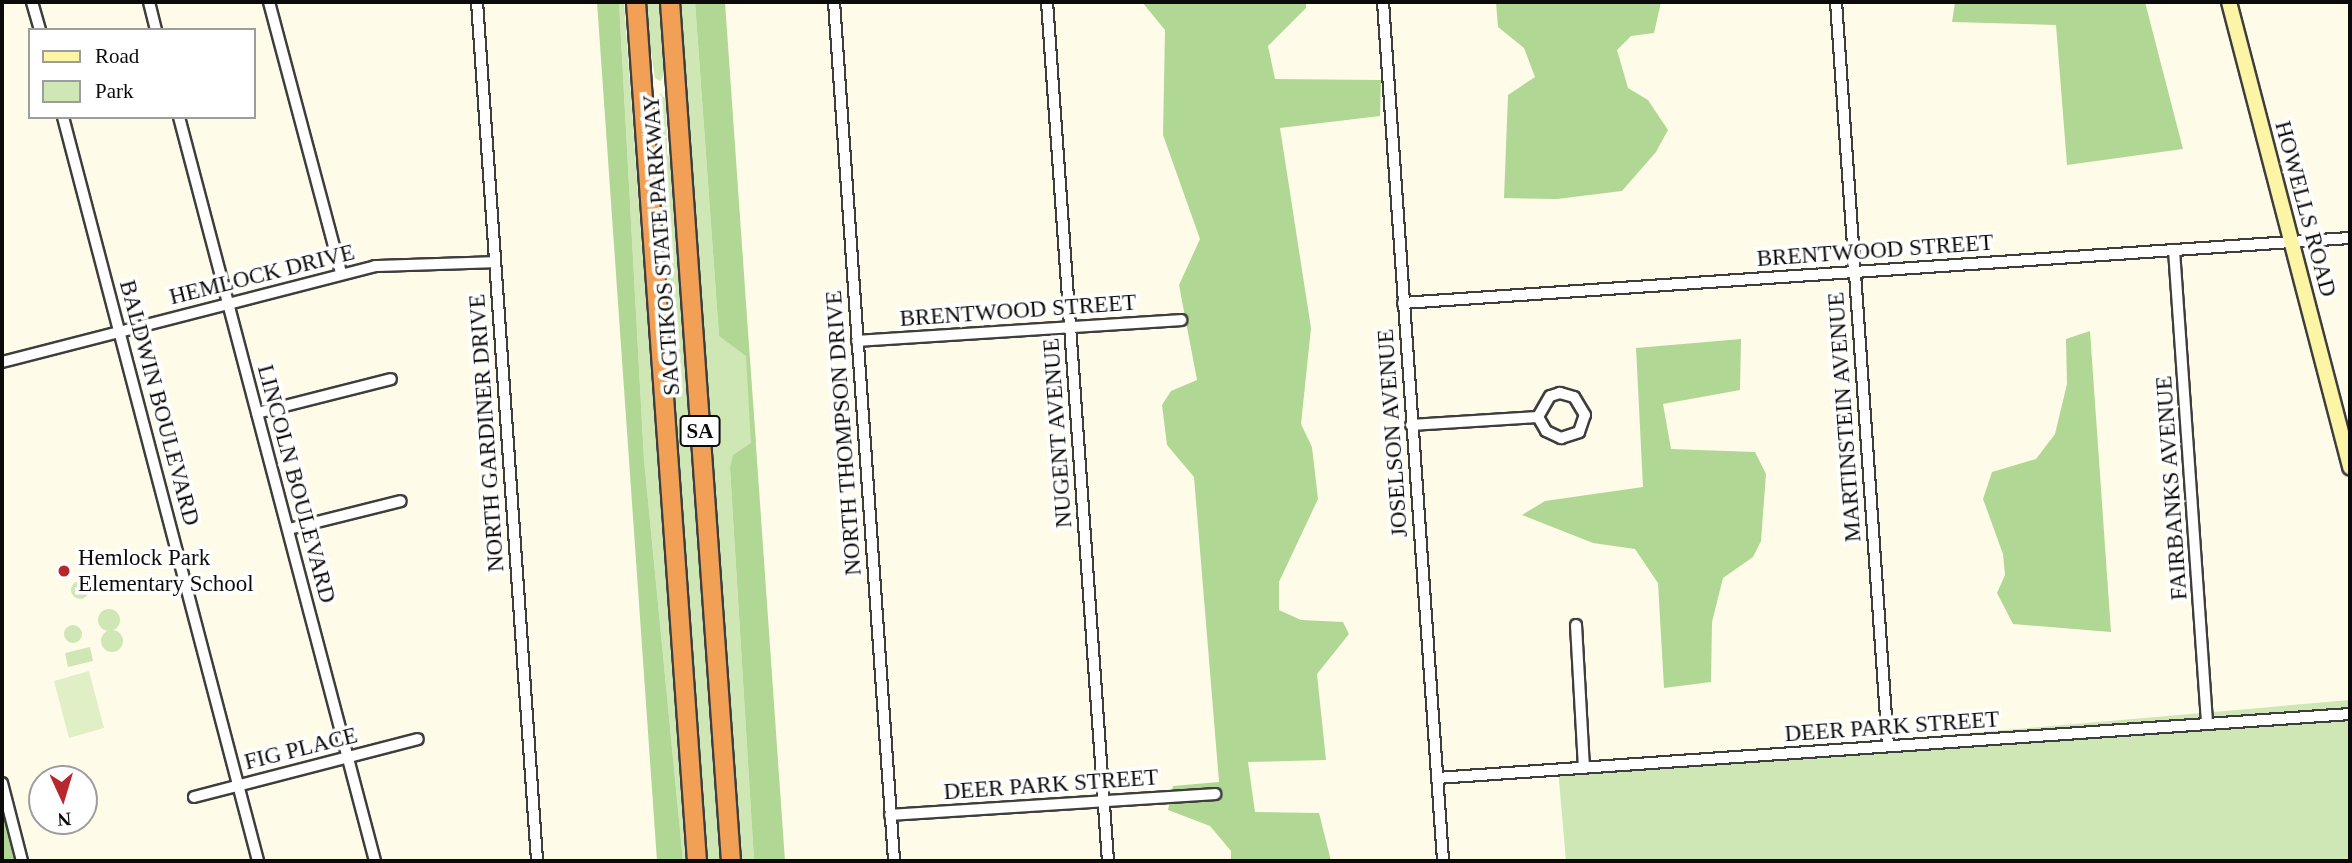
<!DOCTYPE html>
<html>
<head>
<meta charset="utf-8">
<style>
  body { margin:0 }
  #map { position:relative; width:2352px; height:863px; overflow:hidden; background:#fffbe9; font-family:"Times New Roman",serif }
  div>[style] { position:absolute }
  [style*='--x'] { left:calc(var(--x)*1px); top:calc(var(--y)*1px); width:calc(var(--w)*1px); rotate:calc(var(--a)*1deg) }
  .green>* { inset:0; background:#cee7b5 }
  .round { border-radius:50% }
  .forest>* { inset:0; background:#b1d794 }
  .pitch>* { inset:0; background:#e0efc6 }
  .roads { filter:drop-shadow(2px 0 #3e3e3e) drop-shadow(-2px 0 #3e3e3e) drop-shadow(0 2px #3e3e3e) drop-shadow(0 -2px #3e3e3e) }
  .street>* { height:10px; margin:-5px; padding:0 5px; transform-origin:5px; border-radius:5px; background:#fff }
  .secondary>* { height:14px; margin:-7px; padding:0 7px; transform-origin:7px; border-radius:7px; background:#fdf5a6 }
  .highway>* { height:18px; margin:-9px; padding:0 9px; transform-origin:9px; border-radius:9px; background:#f1a055 }
  .dots>* { width:19px; height:19px; translate:-50% -50%; box-sizing:border-box; border:4px solid #fff; border-radius:50% }
  span { translate:-50% -50%; white-space:nowrap; text-align:center; line-height:1.15; -webkit-text-stroke:7px #fff; paint-order:stroke }
  .shield-label span { padding:2px 5px; background:#fff; border:2px solid; border-radius:5px; -webkit-text-stroke-width:0 }
  .shield-label { font-size:21px; color:#0b0b0b; font-weight:700 }
  .street-label { font-size:23px; color:#0b0b0b }
  .poi-label { font-size:23px; color:#0b0b0b }
  .left { translate:0 -50%; text-align:left }
  .frame { position:absolute; inset:0; border:4px solid #0b0b0b; pointer-events:none }
  .legend { position:absolute; left:28px; top:28px; width:228px; height:91px; box-sizing:border-box; background:#fff; border:2px solid #9d9d9d; margin:0; padding:9px 12px; list-style:none; font-size:21px; color:#0b0b0b }
  .legend li { display:flex; align-items:center; gap:14px; height:35px }
  .legend b { width:35px; border:2px solid #9d9d9d }
  .north { position:absolute; left:28px; top:765px; width:70px; height:70px; box-sizing:border-box; background:#fff; border:2px solid #9d9d9d; border-radius:50%; rotate:176deg; font-size:19px; font-weight:700; line-height:28px; text-align:center; color:#0b0b0b }
  .north::after { content:''; display:block; margin:auto; width:24px; height:32px; background:#b7272b; clip-path:polygon(50% 0,100% 100%,50% 72%,0 100%) }
</style>
</head>
<body>
<div id="map">
  <div class="green">
    <div style="clip-path:polygon(619px 2px,624px 2px,687px 861px,683px 861px,644px 459px)"></div>
    <div style="clip-path:polygon(644px 2px,665px 2px,664px 75px,660px 81px,655px 78px)"></div>
    <div style="clip-path:polygon(679px 2px,695px 2px,719px 336px,749px 352px,756px 442px,730px 468px,754px 861px,740px 861px)"></div>
    <div style="clip-path:polygon(661px 93px,666px 100px,667px 154px,673px 162px,725px 861px,704px 861px,655px 176px,656px 100px)"></div>
    <div class="round" style="left:71px;top:581px;width:18px;height:18px"></div>
    <div class="round" style="left:98px;top:609px;width:22px;height:22px"></div>
    <div class="round" style="left:64px;top:625px;width:18px;height:18px"></div>
    <div class="round" style="left:101px;top:630px;width:22px;height:22px"></div>
    <div style="clip-path:polygon(90px 647px,93px 661px,68px 667px,65px 653px)"></div>
    <div style="clip-path:polygon(2350px 700px,2350px 861px,1566px 861px,1558px 769px)"></div>
  </div>
  <div class="forest">
    <div style="clip-path:polygon(597px 2px,619px 2px,644px 459px,683px 861px,657px 861px)"></div>
    <div style="clip-path:polygon(695px 2px,725px 2px,785px 861px,754px 861px,730px 468px,733px 455px,751px 443px,746px 356px,719px 336px)"></div>
    <div style="clip-path:polygon(1142px 2px,1306px 2px,1306px 8px,1268px 46px,1275px 79px,1381px 80px,1380px 116px,1280px 128px,1311px 328px,1301px 424px,1312px 447px,1318px 499px,1279px 582px,1279px 610px,1301px 620px,1343px 622px,1349px 634px,1317px 674px,1326px 760px,1248px 762px,1255px 812px,1319px 813px,1331px 861px,1231px 861px,1231px 851px,1210px 826px,1168px 810px,1173px 786px,1219px 782px,1194px 477px,1167px 445px,1162px 405px,1171px 391px,1197px 380px,1179px 285px,1200px 239px,1163px 135px,1165px 30px)"></div>
    <div style="clip-path:polygon(1496px 2px,1661px 2px,1654px 33px,1631px 36px,1617px 50px,1628px 88px,1648px 100px,1668px 130px,1656px 152px,1622px 191px,1557px 199px,1504px 198px,1508px 95px,1535px 77px,1524px 48px,1498px 27px)"></div>
    <div style="clip-path:polygon(1955px 2px,2145px 2px,2183px 149px,2067px 165px,2056px 25px,1952px 22px)"></div>
    <div style="clip-path:polygon(2090px 331px,2111px 632px,2013px 624px,1997px 593px,2005px 575px,2003px 554px,1983px 499px,1992px 472px,2036px 459px,2055px 434px,2067px 384px,2066px 339px)"></div>
    <div style="clip-path:polygon(1741px 339px,1740px 390px,1663px 404px,1671px 449px,1755px 452px,1766px 474px,1761px 541px,1753px 557px,1723px 578px,1712px 622px,1711px 682px,1664px 688px,1658px 583px,1635px 549px,1593px 543px,1522px 515px,1545px 501px,1643px 487px,1636px 348px)"></div>
    <div style="clip-path:polygon(2px 782px,23px 861px,2px 861px)"></div>
  </div>
  <div class="pitch">
    <div style="clip-path:polygon(89px 671px,104px 728px,69px 738px,54px 681px)"></div>
  </div>
  <div class="roads">
    <div class="street">
      <div style="--x:32;--y:2;--w:29;--a:74"></div>
      <div style="--x:149;--y:2;--w:29;--a:76"></div>
      <div style="--x:269;--y:2;--w:280;--a:75.1"></div>
      <div style="--x:477;--y:2;--w:861;--a:86"></div>
      <div style="--x:834;--y:2;--w:861;--a:86"></div>
      <div style="--x:1047;--y:2;--w:861;--a:85.94"></div>
      <div style="--x:1383;--y:2;--w:861;--a:86"></div>
      <div style="--x:1836;--y:2;--w:746;--a:86"></div>
      <div style="--x:63;--y:117;--w:769;--a:75.31"></div>
      <div style="--x:179;--y:117;--w:769;--a:75.24"></div>
      <div style="--x:2174;--y:250;--w:474;--a:86"></div>
      <div style="--x:1403;--y:303;--w:949;--a:-3.93"></div>
      <div style="--x:857;--y:341;--w:325;--a:-3.7"></div>
      <div style="--x:2;--y:362;--w:385;--a:-14.4"></div>
      <div style="--x:375;--y:266;--w:119;--a:-1.9"></div>
      <div style="--x:257;--y:413;--w:138;--a:-14.2"></div>
      <div style="--x:1411;--y:425;--w:127;--a:-3.6"></div>
      <div style="--x:1538;--y:417;--w:16;--a:60"></div>
      <div style="--x:1546;--y:431;--w:17;--a:25"></div>
      <div style="--x:1561;--y:438;--w:19;--a:-18"></div>
      <div style="--x:1579;--y:432;--w:18;--a:-71"></div>
      <div style="--x:1585;--y:415;--w:21;--a:-121"></div>
      <div style="--x:1574;--y:397;--w:15;--a:-164"></div>
      <div style="--x:1560;--y:393;--w:10;--a:163"></div>
      <div style="--x:1550;--y:396;--w:24;--a:120"></div>
      <div style="--x:289;--y:529;--w:115;--a:-14"></div>
      <div style="--x:1576;--y:625;--w:143;--a:86.8"></div>
      <div style="--x:1437;--y:778;--w:915;--a:-4.01"></div>
      <div style="--x:2;--y:783;--w:81;--a:75.6"></div>
      <div style="--x:194;--y:797;--w:231;--a:-14.5"></div>
      <div style="--x:890;--y:815;--w:326;--a:-3.7"></div>
    </div>
    <div class="secondary">
      <div style="--x:2229;--y:2;--w:481;--a:75.4"></div>
    </div>
    <div class="highway">
      <div style="--x:636;--y:2;--w:861;--a:85.94"></div>
      <div style="--x:670;--y:2;--w:861;--a:85.94"></div>
    </div>
  </div>
  <div class="dots">
    <div style="left:64px;top:571px;background:#b7272b"></div>
  </div>
  <div class="shield-label">
    <span style="left:700px;top:431px">SA</span>
  </div>
  <div class="street-label">
    <span style="left:2305px;top:209px;rotate:75deg">HOWELLS ROAD</span>
    <span style="left:662px;top:245px;rotate:-94deg">SAGTIKOS STATE PARKWAY</span>
    <span style="left:1875px;top:251px;rotate:-4deg">BRENTWOOD STREET</span>
    <span style="left:262px;top:275px;rotate:-14deg">HEMLOCK DRIVE</span>
    <span style="left:1018px;top:311px;rotate:-4deg">BRENTWOOD STREET</span>
    <span style="left:159px;top:403px;rotate:75deg">BALDWIN BOULEVARD</span>
    <span style="left:1845px;top:417px;rotate:-94deg">MARTINSTEIN AVENUE</span>
    <span style="left:487px;top:433px;rotate:-94deg">NORTH GARDINER DRIVE</span>
    <span style="left:844px;top:433px;rotate:-94deg">NORTH THOMPSON DRIVE</span>
    <span style="left:1058px;top:433px;rotate:-94deg">NUGENT AVENUE</span>
    <span style="left:1393px;top:433px;rotate:-94deg">JOSELSON AVENUE</span>
    <span style="left:296px;top:484px;rotate:75deg">LINCOLN BOULEVARD</span>
    <span style="left:2172px;top:488px;rotate:-94deg">FAIRBANKS AVENUE</span>
    <span style="left:1892px;top:727px;rotate:-4deg">DEER PARK STREET</span>
    <span style="left:301px;top:749px;rotate:-14deg">FIG PLACE</span>
    <span style="left:1051px;top:785px;rotate:-4deg">DEER PARK STREET</span>
  </div>
  <div class="poi-label">
    <span class="left" style="left:78px;top:571px">Hemlock Park<br>Elementary School</span>
  </div>
  <div class="frame"></div>
  <ul class="legend">
  <li><b style="height:9px;background:#fdf5a6"></b>Road</li>
  <li><b style="height:19px;background:#cee7b5"></b>Park</li>
  </ul>
  <div class="north">N</div>
</div>
</body>
</html>
